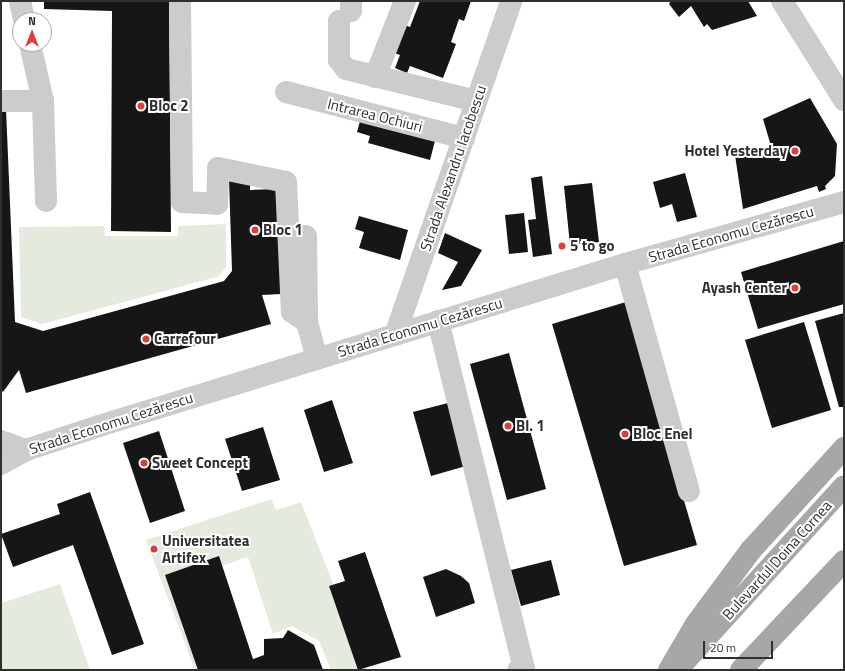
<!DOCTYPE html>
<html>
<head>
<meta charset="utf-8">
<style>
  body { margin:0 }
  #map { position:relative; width:845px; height:671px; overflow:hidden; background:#fff; font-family:"Titillium Web",sans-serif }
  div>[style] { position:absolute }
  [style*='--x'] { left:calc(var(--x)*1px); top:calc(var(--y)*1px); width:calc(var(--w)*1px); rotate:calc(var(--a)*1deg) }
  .green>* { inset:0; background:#e4ebde }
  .building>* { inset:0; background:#161616 }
  .minor>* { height:22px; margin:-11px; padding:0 11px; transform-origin:11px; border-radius:11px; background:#ccc }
  .major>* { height:22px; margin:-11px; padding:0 11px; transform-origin:11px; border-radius:11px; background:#a7a7a7 }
  .dots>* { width:11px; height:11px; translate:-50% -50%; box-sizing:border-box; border:2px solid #fff; border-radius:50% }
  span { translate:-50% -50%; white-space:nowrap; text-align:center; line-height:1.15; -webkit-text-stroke:4px #fff; paint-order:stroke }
  .poi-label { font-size:15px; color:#2f2f2f; font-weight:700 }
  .left { translate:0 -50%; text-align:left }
  .right { translate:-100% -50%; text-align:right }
  .street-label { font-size:15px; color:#2f2f2f }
  .frame { position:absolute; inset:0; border:2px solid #2f2f2f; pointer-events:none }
  .north { position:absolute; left:12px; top:12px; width:40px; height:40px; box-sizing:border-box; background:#fff; border:1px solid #acacac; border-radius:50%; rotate:0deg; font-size:11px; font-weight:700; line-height:16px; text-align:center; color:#2f2f2f }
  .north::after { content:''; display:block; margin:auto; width:14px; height:18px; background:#db3e3b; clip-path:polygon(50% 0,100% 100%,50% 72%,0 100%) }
  .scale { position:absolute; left:703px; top:641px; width:70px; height:18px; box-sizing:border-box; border:2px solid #2f2f2f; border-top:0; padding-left:5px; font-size:12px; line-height:14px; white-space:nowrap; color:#2f2f2f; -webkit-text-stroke:3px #fff; paint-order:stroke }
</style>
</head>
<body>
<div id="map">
  <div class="green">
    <div style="clip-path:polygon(226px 224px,226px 268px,217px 277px,42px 324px,21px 317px,19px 227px,104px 226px,105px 236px,178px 236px,178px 226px)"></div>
    <div style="clip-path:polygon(271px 499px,276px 510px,301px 502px,367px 670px,331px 670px,319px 641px,292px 626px,273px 634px,248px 557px,177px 581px,209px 670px,195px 670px,146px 540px)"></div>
    <div style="clip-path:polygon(60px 584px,90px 670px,1px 670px,1px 603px)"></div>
  </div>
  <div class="building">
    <div style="clip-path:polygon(44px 1px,169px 1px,171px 232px,111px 231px,112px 11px,44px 9px)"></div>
    <div style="clip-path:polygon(420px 1px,471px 1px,464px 21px,459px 19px,451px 42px,456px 44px,443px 78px,410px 66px,407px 73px,395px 68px,400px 55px,394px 53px,405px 25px,410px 27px)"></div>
    <div style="clip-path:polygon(671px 1px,748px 1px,757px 16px,712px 30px,707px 24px,704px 27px,691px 6px,679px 17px,669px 4px)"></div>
    <div style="clip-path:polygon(810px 98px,837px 144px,835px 176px,825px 186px,826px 189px,819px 192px,817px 186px,743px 209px,735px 155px,771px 146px,763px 119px)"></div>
    <div style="clip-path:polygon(1px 109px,6px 109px,15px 322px,43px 331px,224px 281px,232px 271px,229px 180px,250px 180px,250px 190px,278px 189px,281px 294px,262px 295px,271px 324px,26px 393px,19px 370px,3px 392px,1px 390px)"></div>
    <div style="clip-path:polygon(360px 121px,435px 141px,430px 160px,368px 143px,370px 136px,357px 132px)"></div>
    <div style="clip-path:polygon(685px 173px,697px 217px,677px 222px,672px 204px,660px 208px,653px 182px)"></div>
    <div style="clip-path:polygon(542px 176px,552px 254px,533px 257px,528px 220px,536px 219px,531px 178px)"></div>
    <div style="clip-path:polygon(592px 183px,599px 242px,570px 245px,564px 186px)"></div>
    <div style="clip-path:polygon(524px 213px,528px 252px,509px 254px,505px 215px)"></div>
    <div style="clip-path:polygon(359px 216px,408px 230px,400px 260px,359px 248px,364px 232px,355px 229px)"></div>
    <div style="clip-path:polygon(445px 233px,482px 250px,461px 286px,442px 290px,458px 262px,438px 253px)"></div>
    <div style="clip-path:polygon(844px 241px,844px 304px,758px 329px,741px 272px)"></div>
    <div style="clip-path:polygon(626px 302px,697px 545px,624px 566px,552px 324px)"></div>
    <div style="clip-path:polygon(844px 313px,844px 407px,839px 407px,815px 321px)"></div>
    <div style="clip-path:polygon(804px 322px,831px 410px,772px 428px,745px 340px)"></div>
    <div style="clip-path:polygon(509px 353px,546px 489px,507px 500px,470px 364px)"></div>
    <div style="clip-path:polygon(332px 400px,353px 463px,324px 472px,304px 410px)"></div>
    <div style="clip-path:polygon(448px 403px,466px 466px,431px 476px,413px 412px)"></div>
    <div style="clip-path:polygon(263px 427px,280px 480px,242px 491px,225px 439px)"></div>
    <div style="clip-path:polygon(159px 431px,185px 511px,150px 523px,123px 443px)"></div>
    <div style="clip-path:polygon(90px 492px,144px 644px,112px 655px,73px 545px,13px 567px,1px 534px,60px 514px,57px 504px)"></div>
    <div style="clip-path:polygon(365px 552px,401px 657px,358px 670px,329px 586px,345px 581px,338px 561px)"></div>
    <div style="clip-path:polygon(219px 556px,253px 659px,264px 655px,264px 639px,283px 638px,288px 630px,314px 645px,323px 670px,198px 670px,165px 575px)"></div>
    <div style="clip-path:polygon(551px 560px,560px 595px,521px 606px,511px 570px)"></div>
    <div style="clip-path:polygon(446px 569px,461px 576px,469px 583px,475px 603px,436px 617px,423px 577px)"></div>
  </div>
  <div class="minor">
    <div style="--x:20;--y:1;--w:19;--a:78"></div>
    <div style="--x:180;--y:1;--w:201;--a:89.4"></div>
    <div style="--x:182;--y:202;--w:35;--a:3"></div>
    <div style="--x:217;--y:204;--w:36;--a:-88"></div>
    <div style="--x:218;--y:168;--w:69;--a:11.6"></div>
    <div style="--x:286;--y:182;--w:130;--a:87.4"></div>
    <div style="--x:292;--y:312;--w:18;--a:34"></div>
    <div style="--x:782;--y:1;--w:117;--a:57.9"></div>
    <div style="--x:351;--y:11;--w:10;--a:-90"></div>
    <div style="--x:339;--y:21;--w:39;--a:90"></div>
    <div style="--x:339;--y:60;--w:11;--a:52"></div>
    <div style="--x:346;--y:69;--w:134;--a:13.8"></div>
    <div style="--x:30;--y:44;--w:58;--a:77.2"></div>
    <div style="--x:375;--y:77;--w:82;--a:-68.5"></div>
    <div style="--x:286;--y:92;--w:184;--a:14.5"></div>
    <div style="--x:1;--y:101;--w:42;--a:0"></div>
    <div style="--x:43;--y:101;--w:100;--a:88.3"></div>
    <div style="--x:306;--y:236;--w:86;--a:89.3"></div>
    <div style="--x:307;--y:322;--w:38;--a:75"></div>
    <div style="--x:625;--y:264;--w:236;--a:74.3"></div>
    <div style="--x:438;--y:321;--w:357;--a:76.1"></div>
    <div style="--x:524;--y:668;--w:6;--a:162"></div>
    <div style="--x:395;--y:335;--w:354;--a:-70.8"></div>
    <div style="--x:1;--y:441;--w:27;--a:20"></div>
    <div style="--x:1;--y:464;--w:29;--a:-29"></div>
    <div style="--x:26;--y:450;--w:77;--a:-18.2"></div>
    <div style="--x:99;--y:426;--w:550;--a:-17.12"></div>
    <div style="--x:625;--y:264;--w:228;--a:-15.8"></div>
  </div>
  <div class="major">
    <div style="--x:685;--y:661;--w:236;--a:-47.7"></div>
    <div style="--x:669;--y:670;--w:53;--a:-59.6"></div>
    <div style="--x:696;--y:624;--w:92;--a:-53.4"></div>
    <div style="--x:751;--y:550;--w:138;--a:-47.6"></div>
    <div style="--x:741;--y:670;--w:150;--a:-46.6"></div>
  </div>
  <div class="dots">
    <div style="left:141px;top:106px;background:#db3e3b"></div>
    <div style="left:795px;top:151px;background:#db3e3b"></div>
    <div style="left:255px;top:230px;background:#db3e3b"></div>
    <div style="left:562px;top:246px;background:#db3e3b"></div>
    <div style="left:795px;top:288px;background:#db3e3b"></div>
    <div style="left:146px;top:339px;background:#db3e3b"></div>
    <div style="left:508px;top:426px;background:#db3e3b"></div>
    <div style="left:625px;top:434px;background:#db3e3b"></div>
    <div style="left:144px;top:463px;background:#db3e3b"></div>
    <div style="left:154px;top:549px;background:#db3e3b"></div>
  </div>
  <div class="poi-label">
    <span class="left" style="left:149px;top:106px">Bloc 2</span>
    <span class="right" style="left:787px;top:151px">Hotel Yesterday</span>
    <span class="left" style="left:263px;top:230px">Bloc 1</span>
    <span class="left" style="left:570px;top:246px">5 to go</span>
    <span class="right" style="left:787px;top:288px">Ayash Center</span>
    <span class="left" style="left:154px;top:339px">Carrefour</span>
    <span class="left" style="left:516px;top:426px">Bl. 1</span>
    <span class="left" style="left:633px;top:434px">Bloc Enel</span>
    <span class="left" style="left:152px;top:463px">Sweet Concept</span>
    <span class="left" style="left:162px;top:549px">Universitatea<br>Artifex</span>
  </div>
  <div class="street-label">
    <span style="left:375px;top:115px;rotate:14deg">Intrarea Ochiuri</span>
    <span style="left:453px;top:168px;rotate:-71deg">Strada Alexandru Iacobescu</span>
    <span style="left:731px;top:234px;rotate:-16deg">Strada Economu Cezărescu</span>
    <span style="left:420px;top:327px;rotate:-17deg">Strada Economu Cezărescu</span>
    <span style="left:111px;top:423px;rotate:-18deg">Strada Economu Cezărescu</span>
    <span style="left:777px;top:560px;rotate:-48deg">Bulevardul Doina Cornea</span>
  </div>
  <div class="frame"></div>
  <div class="north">N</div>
  <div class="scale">20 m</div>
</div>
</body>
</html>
